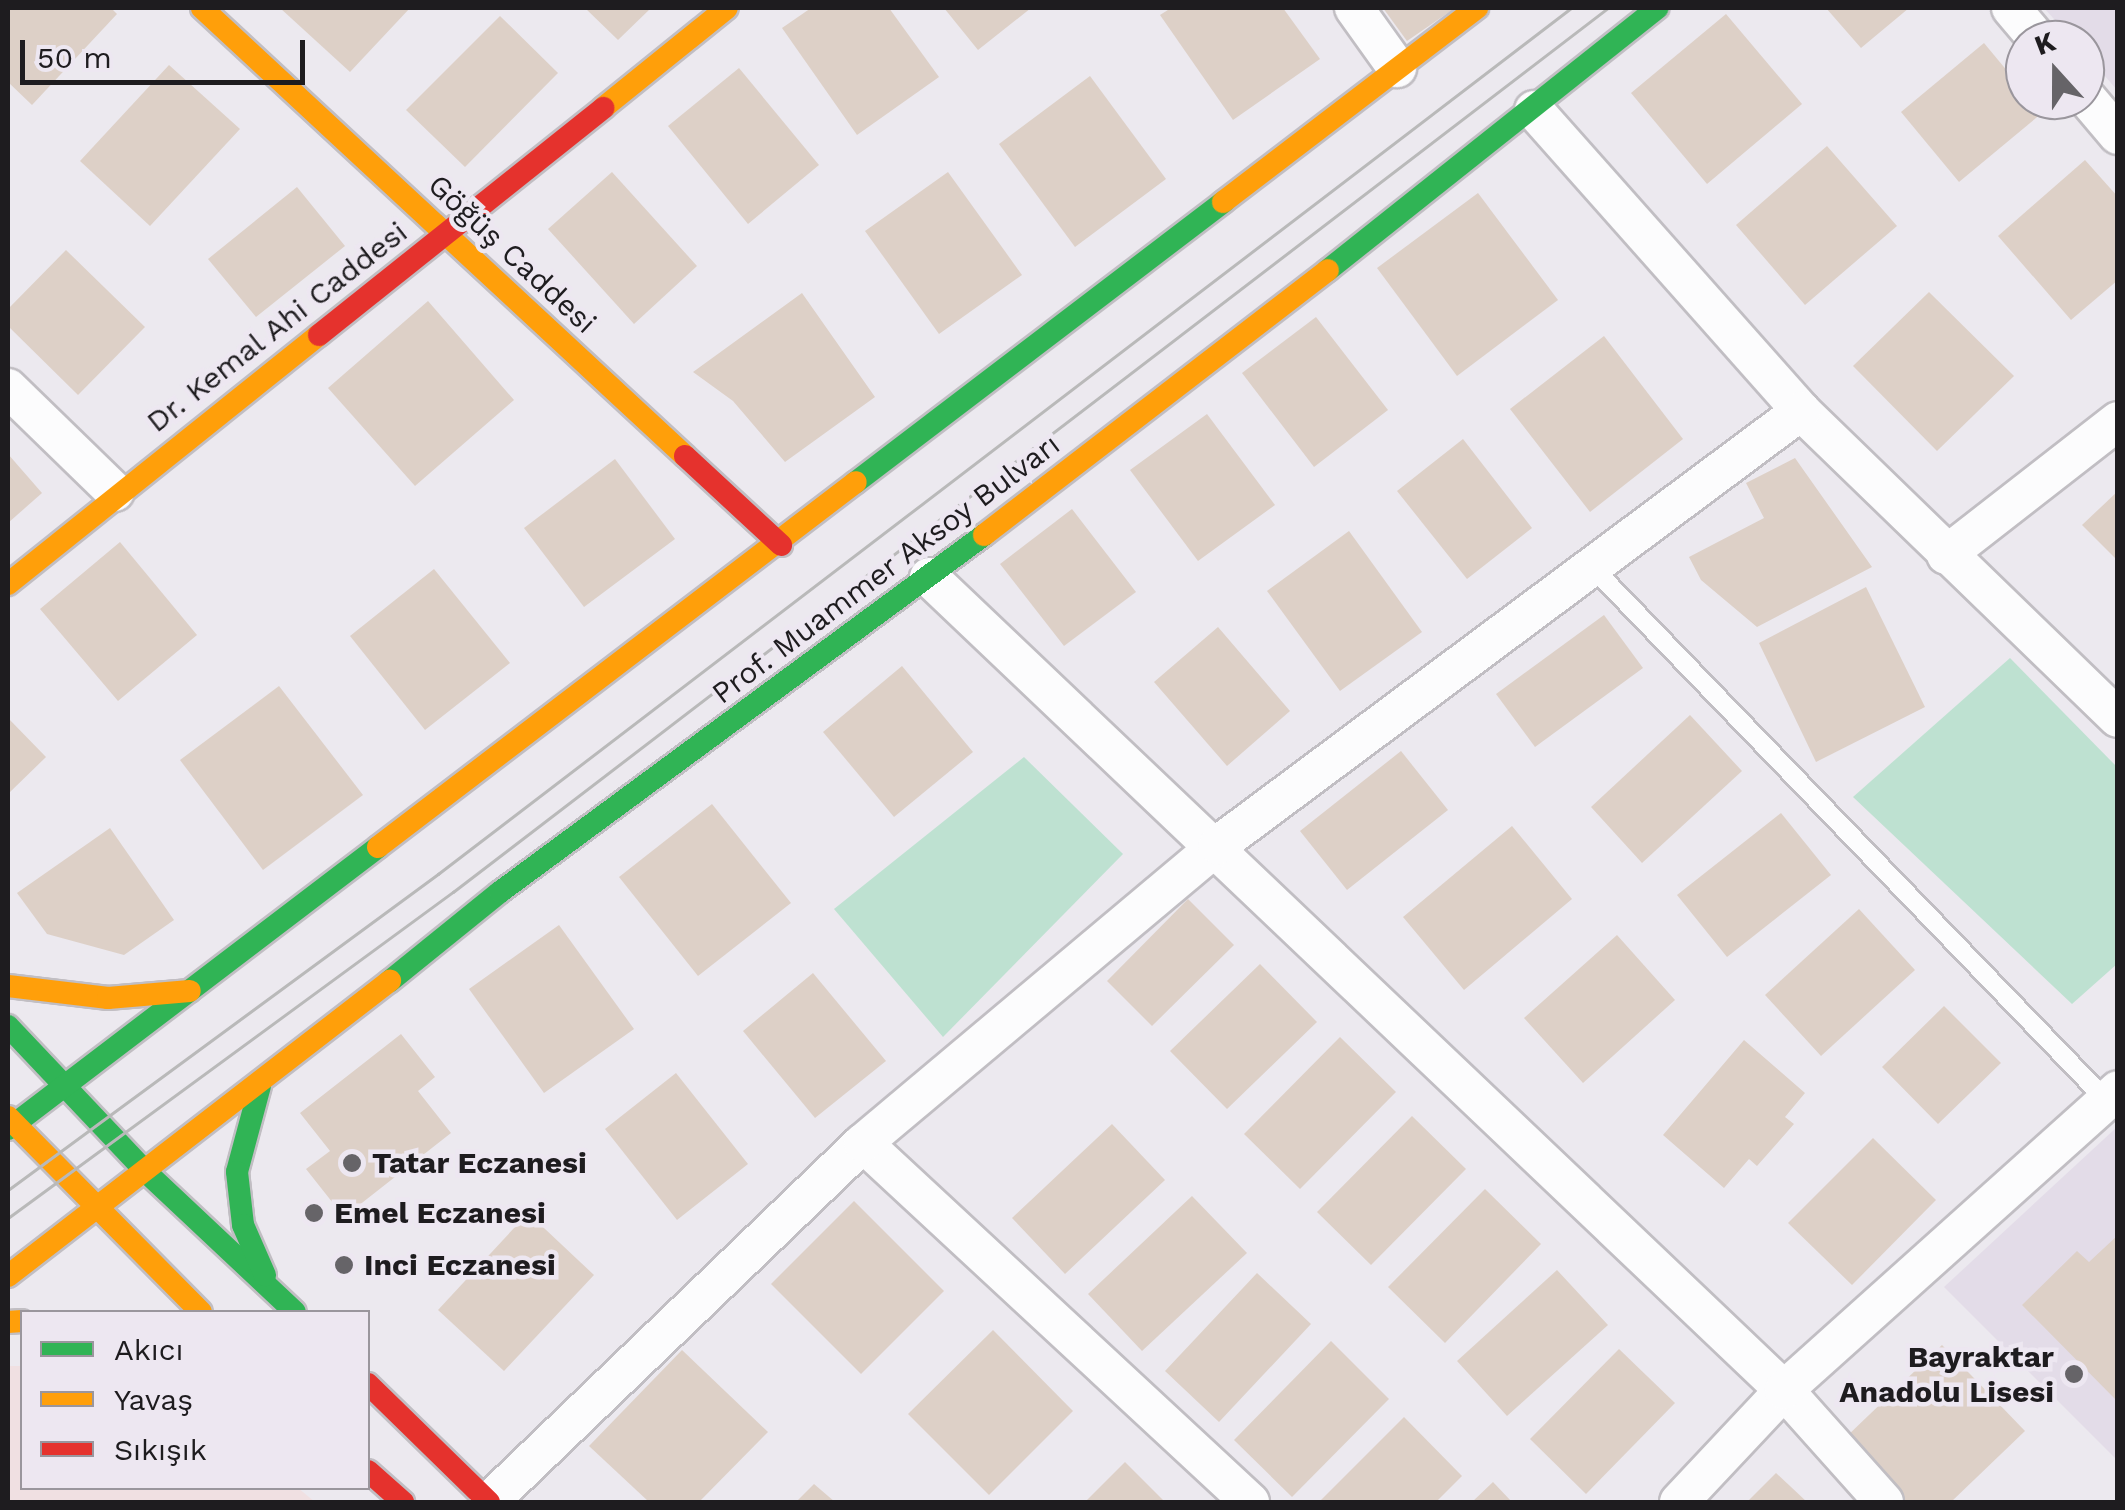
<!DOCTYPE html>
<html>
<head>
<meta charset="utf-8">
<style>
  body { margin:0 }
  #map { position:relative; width:2125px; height:1510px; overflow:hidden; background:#ece9ef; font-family:"Work Sans",sans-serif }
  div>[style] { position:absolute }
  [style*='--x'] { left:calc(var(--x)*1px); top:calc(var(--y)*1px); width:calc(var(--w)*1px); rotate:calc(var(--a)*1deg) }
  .built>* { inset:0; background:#e3dce8 }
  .medical>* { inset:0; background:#f0e0e2 }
  .green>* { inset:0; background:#bee1d1 }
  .building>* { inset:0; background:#ddd0c7 }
  .roads { filter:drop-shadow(2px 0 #c1bec3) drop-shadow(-2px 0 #c1bec3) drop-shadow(0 2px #c1bec3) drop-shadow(0 -2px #c1bec3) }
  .lane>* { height:18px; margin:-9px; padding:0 9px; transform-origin:9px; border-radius:9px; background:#fcfcfd }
  .street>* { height:38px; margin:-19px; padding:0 19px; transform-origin:19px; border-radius:19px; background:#fcfcfd }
  .fast>* { height:22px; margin:-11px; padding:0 11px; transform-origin:11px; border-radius:11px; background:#30b455 }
  .slow>* { height:22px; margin:-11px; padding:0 11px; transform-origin:11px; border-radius:11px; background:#ff9f0a }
  .jam>* { height:22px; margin:-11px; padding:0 11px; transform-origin:11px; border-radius:11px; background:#e5322d }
  .tram>* { height:2.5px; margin:-1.25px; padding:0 1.25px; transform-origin:1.25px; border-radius:1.25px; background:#b9b9b9 }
  .dots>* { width:28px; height:28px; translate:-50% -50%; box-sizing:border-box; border:5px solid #ede7f1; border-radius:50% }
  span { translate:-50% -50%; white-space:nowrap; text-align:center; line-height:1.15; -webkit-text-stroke:9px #ede7f1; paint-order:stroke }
  .street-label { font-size:30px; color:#1e1c1f }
  .poi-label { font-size:30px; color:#1e1c1f; font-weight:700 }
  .left { translate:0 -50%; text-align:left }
  .right { translate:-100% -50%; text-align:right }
  .frame { position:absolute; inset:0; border:10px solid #1e1c1f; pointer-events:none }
  .legend { position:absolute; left:20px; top:1310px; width:350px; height:180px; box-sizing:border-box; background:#ede7f1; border:2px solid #9a969d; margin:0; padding:12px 18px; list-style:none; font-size:30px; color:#1e1c1f }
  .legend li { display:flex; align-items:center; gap:20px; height:50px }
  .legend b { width:50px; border:2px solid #9a969d }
  .north { position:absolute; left:2005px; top:20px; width:100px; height:100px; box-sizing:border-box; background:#ede7f1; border:2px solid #9a969d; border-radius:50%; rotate:339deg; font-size:28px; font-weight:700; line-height:40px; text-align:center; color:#1e1c1f }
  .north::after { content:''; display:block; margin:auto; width:35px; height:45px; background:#666468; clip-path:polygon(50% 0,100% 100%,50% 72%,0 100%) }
  .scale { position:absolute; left:20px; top:40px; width:285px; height:45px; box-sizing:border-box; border:5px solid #1e1c1f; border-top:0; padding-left:12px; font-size:30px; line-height:35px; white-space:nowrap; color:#1e1c1f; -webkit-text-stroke:8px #ede7f1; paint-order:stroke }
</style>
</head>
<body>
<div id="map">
  <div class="built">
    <div style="clip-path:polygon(2044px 8px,2117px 8px,2117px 90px,2085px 53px,2085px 40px,2073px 40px)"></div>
    <div style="clip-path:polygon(2117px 1127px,2117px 1460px,1944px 1287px)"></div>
  </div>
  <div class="medical">
    <div style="clip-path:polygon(8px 1366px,22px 1366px,22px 1488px,298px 1488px,315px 1502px,8px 1502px)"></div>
  </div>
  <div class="green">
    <div style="clip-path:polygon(2010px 658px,2117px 767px,2117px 964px,2072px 1004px,1853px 797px)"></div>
    <div style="clip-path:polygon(1024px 757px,1123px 854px,943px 1037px,834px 909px)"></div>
  </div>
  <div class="building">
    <div style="clip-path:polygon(8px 8px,111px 8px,117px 14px,32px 105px,8px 82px)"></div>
    <div style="clip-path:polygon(280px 8px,410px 8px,350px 72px)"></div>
    <div style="clip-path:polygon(585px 8px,651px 8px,618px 40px)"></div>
    <div style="clip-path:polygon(811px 8px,889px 8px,939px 77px,857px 135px,782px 28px)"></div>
    <div style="clip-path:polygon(944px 8px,1031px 8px,978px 50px)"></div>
    <div style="clip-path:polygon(1171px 8px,1283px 8px,1320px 59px,1233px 120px,1160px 15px)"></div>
    <div style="clip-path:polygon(1383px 8px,1455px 8px,1407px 41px)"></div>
    <div style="clip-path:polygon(1826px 8px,1909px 8px,1861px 48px)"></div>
    <div style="clip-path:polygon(1726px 14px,1802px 104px,1707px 184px,1631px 93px)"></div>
    <div style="clip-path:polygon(500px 16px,558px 73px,465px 167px,406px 110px)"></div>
    <div style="clip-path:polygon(1984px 43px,2042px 113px,1959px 182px,1901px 112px)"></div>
    <div style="clip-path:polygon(169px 65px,240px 129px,150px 226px,80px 161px)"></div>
    <div style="clip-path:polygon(739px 68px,819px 165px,748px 224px,668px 126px)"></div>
    <div style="clip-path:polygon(1090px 76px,1166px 179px,1075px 247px,999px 144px)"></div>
    <div style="clip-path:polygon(1827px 146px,1897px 226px,1805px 305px,1736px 225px)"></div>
    <div style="clip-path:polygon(2085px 160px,2118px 197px,2118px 280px,2071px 320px,1998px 236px)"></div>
    <div style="clip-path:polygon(612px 172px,697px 266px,634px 324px,548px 229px)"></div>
    <div style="clip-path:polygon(948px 172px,1022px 275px,939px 334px,865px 231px)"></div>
    <div style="clip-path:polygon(297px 187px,345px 246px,256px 317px,208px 259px)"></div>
    <div style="clip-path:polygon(1478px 193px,1558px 300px,1457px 376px,1377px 268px)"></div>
    <div style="clip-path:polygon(66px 250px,145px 327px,78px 395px,8px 326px,8px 309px)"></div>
    <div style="clip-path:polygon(1929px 292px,2014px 376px,1937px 451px,1853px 366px)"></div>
    <div style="clip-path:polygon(802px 293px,875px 397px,785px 462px,733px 401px,693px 372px)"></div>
    <div style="clip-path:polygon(428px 301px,514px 400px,415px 486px,328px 388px)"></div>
    <div style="clip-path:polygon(1316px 317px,1388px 410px,1314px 467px,1242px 373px)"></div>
    <div style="clip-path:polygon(1604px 336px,1683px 439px,1590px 512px,1510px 409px)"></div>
    <div style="clip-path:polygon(1207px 414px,1275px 505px,1198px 561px,1130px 470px)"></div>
    <div style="clip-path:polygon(1463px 439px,1532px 528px,1467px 579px,1397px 491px)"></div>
    <div style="clip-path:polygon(8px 454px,42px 493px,8px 523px)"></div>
    <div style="clip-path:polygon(1795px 458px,1872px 567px,1757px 627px,1701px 580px,1689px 557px,1764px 518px,1746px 483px)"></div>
    <div style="clip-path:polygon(615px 459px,675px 539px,584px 607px,524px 528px)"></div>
    <div style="clip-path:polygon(2118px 491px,2118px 561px,2082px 525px)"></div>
    <div style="clip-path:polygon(1072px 509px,1136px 592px,1064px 646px,1000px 564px)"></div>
    <div style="clip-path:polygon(1349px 531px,1422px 632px,1340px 691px,1267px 591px)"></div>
    <div style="clip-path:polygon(120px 542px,197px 635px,118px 701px,40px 609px)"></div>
    <div style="clip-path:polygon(434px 569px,510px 663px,425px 730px,350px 636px)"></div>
    <div style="clip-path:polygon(1866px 587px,1925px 707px,1816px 762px,1759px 643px)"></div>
    <div style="clip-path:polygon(1604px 615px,1643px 668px,1535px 747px,1496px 694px)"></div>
    <div style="clip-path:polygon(1218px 627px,1290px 711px,1227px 766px,1154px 682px)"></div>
    <div style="clip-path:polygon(902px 666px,973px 752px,894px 817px,823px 732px)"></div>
    <div style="clip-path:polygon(279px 686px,363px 795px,263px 870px,180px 760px)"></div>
    <div style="clip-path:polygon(1690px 715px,1742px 771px,1642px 863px,1591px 807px)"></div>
    <div style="clip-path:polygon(8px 718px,46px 757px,8px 794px)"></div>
    <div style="clip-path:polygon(1401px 751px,1448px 810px,1347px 890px,1300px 831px)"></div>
    <div style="clip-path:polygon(712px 804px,791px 903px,698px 976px,619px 877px)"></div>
    <div style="clip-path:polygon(1781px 813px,1831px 875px,1727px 957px,1677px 895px)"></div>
    <div style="clip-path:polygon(1512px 826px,1572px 899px,1464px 990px,1403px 917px)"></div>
    <div style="clip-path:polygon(110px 828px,174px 920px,124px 955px,47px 934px,17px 893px)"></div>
    <div style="clip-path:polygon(1188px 899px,1234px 945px,1152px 1026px,1107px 981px)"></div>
    <div style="clip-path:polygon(1859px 909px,1915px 970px,1821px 1056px,1765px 995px)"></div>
    <div style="clip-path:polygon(559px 925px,634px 1029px,544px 1093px,469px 989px)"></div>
    <div style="clip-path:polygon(1617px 935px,1675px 1000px,1583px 1083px,1524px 1018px)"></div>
    <div style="clip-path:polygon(1260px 964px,1317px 1022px,1227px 1109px,1170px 1051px)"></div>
    <div style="clip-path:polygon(813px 973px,886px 1061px,815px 1118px,743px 1031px)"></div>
    <div style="clip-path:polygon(1944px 1006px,2001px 1063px,1938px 1124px,1882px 1067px)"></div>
    <div style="clip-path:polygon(401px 1034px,435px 1077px,418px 1091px,451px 1133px,344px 1217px,306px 1169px,330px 1151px,300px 1113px)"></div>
    <div style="clip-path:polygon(1340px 1037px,1396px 1092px,1300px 1189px,1244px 1134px)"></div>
    <div style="clip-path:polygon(1744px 1040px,1805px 1093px,1785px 1117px,1794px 1124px,1757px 1166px,1749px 1159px,1724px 1188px,1663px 1135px)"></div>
    <div style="clip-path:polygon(676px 1073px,748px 1164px,677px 1220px,605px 1129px)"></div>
    <div style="clip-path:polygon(1412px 1116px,1466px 1169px,1371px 1265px,1317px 1212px)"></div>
    <div style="clip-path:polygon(1112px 1124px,1165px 1180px,1065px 1274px,1012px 1218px)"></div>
    <div style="clip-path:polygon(1873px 1138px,1936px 1200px,1852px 1285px,1788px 1223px)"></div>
    <div style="clip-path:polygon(1485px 1189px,1541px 1244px,1445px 1343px,1388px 1287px)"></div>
    <div style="clip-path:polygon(1192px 1196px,1247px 1253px,1142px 1351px,1088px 1294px)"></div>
    <div style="clip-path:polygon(854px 1201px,944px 1291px,861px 1374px,771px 1284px)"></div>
    <div style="clip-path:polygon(528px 1213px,594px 1275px,504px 1371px,438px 1310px)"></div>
    <div style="clip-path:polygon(2118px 1235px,2118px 1402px,2022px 1305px,2077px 1251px,2089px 1262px)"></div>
    <div style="clip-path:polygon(1557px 1270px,1608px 1325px,1507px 1416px,1457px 1361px)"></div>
    <div style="clip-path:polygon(1257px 1273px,1311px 1324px,1219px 1422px,1165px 1371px)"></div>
    <div style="clip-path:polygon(993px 1330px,1073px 1411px,989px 1495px,908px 1414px)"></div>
    <div style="clip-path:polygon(1331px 1341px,1389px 1399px,1292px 1497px,1234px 1440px)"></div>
    <div style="clip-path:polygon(1942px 1345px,2025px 1431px,1951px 1502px,1907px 1502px,1845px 1438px)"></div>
    <div style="clip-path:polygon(1619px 1349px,1675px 1403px,1586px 1494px,1530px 1439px)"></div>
    <div style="clip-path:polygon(682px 1350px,768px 1432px,699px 1502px,649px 1502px,589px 1446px)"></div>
    <div style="clip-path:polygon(1404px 1417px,1462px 1476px,1436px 1502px,1319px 1502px)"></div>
    <div style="clip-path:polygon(1125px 1462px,1165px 1502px,1085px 1502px)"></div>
    <div style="clip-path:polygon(1776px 1473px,1807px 1502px,1747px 1502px)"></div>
    <div style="clip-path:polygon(1493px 1482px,1512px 1502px,1472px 1502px)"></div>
    <div style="clip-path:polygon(814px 1484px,835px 1502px,796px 1502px)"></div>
  </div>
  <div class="roads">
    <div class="lane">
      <div style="--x:1592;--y:567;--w:742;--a:46.04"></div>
    </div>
    <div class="street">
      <div style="--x:1354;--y:8;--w:74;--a:54.4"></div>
      <div style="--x:2011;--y:8;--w:42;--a:49.8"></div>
      <div style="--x:2085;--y:96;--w:51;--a:49.8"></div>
      <div style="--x:1534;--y:110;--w:402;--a:48.4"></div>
      <div style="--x:1801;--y:411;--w:441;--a:44.1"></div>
      <div style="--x:8;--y:388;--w:149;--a:44.2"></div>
      <div style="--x:1946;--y:555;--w:218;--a:-37.9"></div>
      <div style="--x:929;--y:577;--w:1180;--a:43.56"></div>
      <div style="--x:1784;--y:1390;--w:150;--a:48.2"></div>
      <div style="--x:863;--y:1143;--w:528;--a:42.85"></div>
      <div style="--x:489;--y:1502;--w:518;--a:-43.83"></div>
      <div style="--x:863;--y:1143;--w:463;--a:-40"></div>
      <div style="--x:1218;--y:845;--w:727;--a:-36.66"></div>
      <div style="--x:1679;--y:1502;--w:154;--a:-46.8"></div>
      <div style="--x:1784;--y:1390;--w:449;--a:-41.9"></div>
    </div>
    <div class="fast">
      <div style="--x:1328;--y:270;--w:421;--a:-38.5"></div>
      <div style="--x:856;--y:482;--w:462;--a:-37.3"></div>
      <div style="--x:390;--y:981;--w:141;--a:-39"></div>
      <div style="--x:500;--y:892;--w:601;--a:-36.41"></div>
      <div style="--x:8;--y:1026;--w:201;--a:46.6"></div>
      <div style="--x:146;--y:1172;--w:204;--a:43.2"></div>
      <div style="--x:260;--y:1086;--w:89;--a:105"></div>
      <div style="--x:237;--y:1172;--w:53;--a:83.5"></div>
      <div style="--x:243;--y:1225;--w:55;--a:66.3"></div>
      <div style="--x:8;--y:1129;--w:465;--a:-37.3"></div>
    </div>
    <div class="slow">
      <div style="--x:202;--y:8;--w:659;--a:42.85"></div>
      <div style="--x:603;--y:108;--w:159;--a:-38.9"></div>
      <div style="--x:1223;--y:202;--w:320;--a:-37.4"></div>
      <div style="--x:984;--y:535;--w:434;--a:-37.6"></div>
      <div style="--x:8;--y:584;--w:398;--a:-38.7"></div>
      <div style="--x:378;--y:847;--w:601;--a:-37.37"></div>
      <div style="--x:8;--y:986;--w:101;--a:6.8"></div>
      <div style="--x:108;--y:998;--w:82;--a:-4.9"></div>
      <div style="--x:8;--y:1117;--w:274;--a:45.3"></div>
      <div style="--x:8;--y:1276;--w:483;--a:-37.7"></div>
      <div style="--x:8;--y:1322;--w:14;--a:-4"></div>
    </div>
    <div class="jam">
      <div style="--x:319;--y:335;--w:364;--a:-38.6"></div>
      <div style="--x:685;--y:456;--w:131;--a:42.8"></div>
      <div style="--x:368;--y:1384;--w:169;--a:44.3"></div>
      <div style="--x:368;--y:1471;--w:47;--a:41.5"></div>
    </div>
  </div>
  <div class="tram">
    <div style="--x:8;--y:1190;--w:534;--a:-36.31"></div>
    <div style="--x:438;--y:874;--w:1426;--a:-37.39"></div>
    <div style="--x:8;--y:1218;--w:552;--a:-36.23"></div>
    <div style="--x:453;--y:892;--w:1454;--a:-37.43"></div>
  </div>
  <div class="dots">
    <div style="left:352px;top:1163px;background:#666468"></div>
    <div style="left:314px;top:1213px;background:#666468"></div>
    <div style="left:344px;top:1265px;background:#666468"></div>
    <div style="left:2074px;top:1374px;background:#666468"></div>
  </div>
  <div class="street-label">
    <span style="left:512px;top:254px;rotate:43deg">Göğüş Caddesi</span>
    <span style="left:277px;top:327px;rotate:-38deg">Dr. Kemal Ahi Caddesi</span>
    <span style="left:886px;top:569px;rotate:-37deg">Prof. Muammer Aksoy Bulvarı</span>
  </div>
  <div class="poi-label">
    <span class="left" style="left:372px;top:1163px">Tatar Eczanesi</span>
    <span class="left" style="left:334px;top:1213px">Emel Eczanesi</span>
    <span class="left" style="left:364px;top:1265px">Inci Eczanesi</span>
    <span class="right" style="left:2054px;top:1374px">Bayraktar<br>Anadolu Lisesi</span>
  </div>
  <div class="frame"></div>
  <ul class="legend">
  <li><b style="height:12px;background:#30b455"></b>Akıcı</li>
  <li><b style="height:12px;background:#ff9f0a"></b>Yavaş</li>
  <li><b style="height:12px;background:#e5322d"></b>Sıkışık</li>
  </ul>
  <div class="north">K</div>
  <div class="scale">50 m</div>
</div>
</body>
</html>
